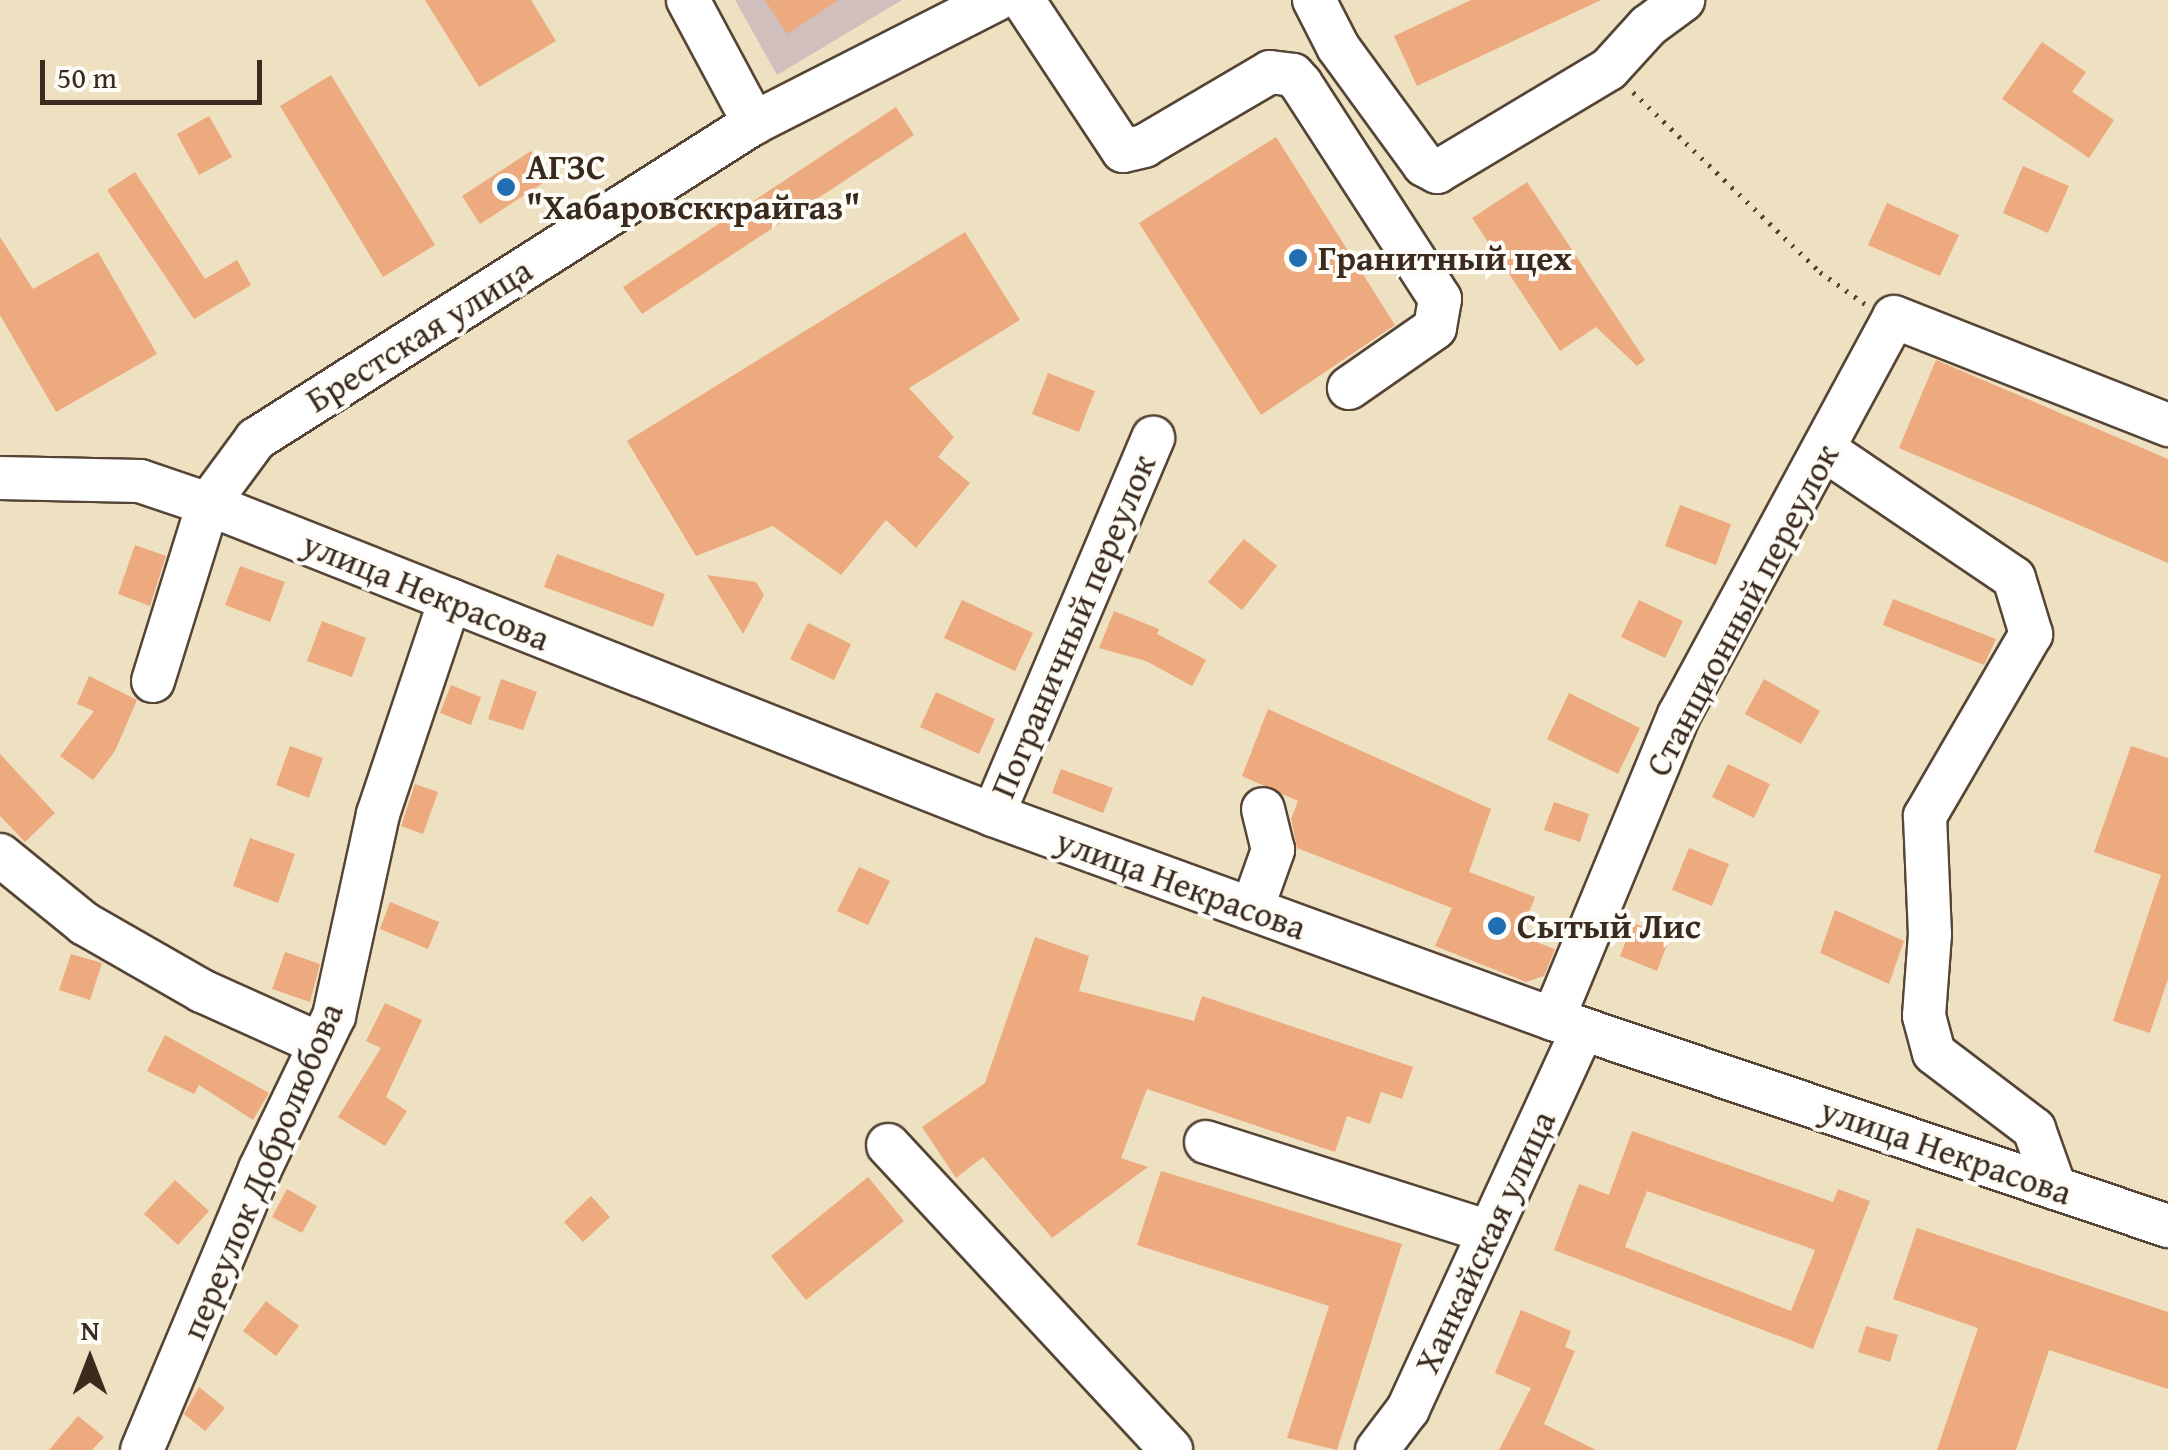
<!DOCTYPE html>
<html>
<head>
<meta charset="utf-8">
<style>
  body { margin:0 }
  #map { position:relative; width:2168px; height:1450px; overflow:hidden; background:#eee1c1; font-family:"Gentium Book Plus",serif }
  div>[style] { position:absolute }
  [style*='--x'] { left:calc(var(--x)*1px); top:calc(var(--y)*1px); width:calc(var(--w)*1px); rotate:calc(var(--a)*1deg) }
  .industrial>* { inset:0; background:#d1bfbe }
  .building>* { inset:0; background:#edaa7e }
  .path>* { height:5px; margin-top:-2.5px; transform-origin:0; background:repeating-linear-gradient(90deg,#564536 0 2.5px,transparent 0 10.5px) }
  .roads { filter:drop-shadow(2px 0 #564536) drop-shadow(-2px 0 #564536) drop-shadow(0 2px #564536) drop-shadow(0 -2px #564536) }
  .minor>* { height:42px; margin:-21px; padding:0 21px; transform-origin:21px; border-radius:21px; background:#fff }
  .dots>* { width:28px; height:28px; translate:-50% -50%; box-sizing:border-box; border:5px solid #fdfcf7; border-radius:50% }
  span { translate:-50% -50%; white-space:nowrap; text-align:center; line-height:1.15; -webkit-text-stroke:8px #fdfcf7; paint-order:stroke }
  .poi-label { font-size:35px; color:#3b2a1e; font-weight:700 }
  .left { translate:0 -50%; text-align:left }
  .street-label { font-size:35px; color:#3b2a1e }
  .north { position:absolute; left:40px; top:1310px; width:100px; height:100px; -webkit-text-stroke:8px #fdfcf7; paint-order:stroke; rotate:0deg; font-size:28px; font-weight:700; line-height:40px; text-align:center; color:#3b2a1e }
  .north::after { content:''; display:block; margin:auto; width:35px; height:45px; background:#3b2a1e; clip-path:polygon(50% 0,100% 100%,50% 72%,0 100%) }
  .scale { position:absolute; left:40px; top:60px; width:222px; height:45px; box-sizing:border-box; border:5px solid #3b2a1e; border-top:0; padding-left:12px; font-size:30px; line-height:35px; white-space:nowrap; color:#3b2a1e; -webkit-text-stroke:8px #fdfcf7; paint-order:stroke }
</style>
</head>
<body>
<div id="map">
  <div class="industrial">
    <div style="clip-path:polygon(735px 0,902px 0,777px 75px)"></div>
  </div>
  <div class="building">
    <div style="clip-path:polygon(425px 0,531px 0,556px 41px,479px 87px)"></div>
    <div style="clip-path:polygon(765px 0,839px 0,787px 34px)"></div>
    <div style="clip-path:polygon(1471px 0,1601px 0,1417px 86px,1394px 36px)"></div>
    <div style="clip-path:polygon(2042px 42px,2086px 72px,2072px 92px,2114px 120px,2089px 158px,2002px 99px)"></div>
    <div style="clip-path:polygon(331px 75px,435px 245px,383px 277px,280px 106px)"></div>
    <div style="clip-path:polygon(896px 107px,914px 135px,642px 314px,623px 287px)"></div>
    <div style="clip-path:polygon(209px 116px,232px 157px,199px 175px,177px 134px)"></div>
    <div style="clip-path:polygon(1276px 137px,1395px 325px,1261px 415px,1139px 223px)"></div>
    <div style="clip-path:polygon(531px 151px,549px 179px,480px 224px,462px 196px)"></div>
    <div style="clip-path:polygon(2023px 166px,2069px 186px,2048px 233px,2003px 213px)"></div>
    <div style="clip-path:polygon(135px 172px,205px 279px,237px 260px,251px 285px,194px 319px,107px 190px)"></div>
    <div style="clip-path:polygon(1527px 182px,1645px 360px,1637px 366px,1596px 327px,1560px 351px,1472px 218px)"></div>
    <div style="clip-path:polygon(1887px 203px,1959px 235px,1940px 276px,1868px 245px)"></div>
    <div style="clip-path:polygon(965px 232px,1020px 320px,909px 388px,954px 437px,938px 457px,970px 483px,916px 548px,886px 520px,841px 575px,773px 526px,696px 556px,627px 441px)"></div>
    <div style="clip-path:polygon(0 237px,33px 289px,98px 252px,157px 354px,56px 412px,0 315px)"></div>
    <div style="clip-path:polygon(1936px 360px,2168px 459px,2168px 563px,1899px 448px)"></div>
    <div style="clip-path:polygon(1048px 373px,1095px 391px,1079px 432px,1032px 414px)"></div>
    <div style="clip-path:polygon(1680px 505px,1731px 524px,1716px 565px,1665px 546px)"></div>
    <div style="clip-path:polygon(1244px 539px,1277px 566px,1242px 610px,1208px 582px)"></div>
    <div style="clip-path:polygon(135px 545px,166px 556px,150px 606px,118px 594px)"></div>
    <div style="clip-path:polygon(557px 554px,665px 594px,653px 627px,544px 587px)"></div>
    <div style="clip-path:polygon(240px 566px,285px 582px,270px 622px,225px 605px)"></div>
    <div style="clip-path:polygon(707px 575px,756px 582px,764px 595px,743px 634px)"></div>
    <div style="clip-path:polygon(1893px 599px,1996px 639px,1984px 665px,1883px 625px)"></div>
    <div style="clip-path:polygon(962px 600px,1033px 633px,1015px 671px,944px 638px)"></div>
    <div style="clip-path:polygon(1639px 600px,1683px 621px,1665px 658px,1621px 637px)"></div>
    <div style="clip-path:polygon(1114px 611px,1159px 629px,1157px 634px,1206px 660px,1192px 686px,1146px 661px,1099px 648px)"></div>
    <div style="clip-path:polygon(322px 621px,366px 638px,352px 677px,307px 661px)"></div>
    <div style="clip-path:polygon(808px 623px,851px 644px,834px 680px,790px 659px)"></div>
    <div style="clip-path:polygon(89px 676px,137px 700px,115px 751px,93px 780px,60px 756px,94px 711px,77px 704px)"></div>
    <div style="clip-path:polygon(501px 679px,537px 692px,523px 730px,488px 719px)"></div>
    <div style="clip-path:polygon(1764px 679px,1820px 711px,1801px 744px,1745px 714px)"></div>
    <div style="clip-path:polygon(451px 685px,481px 697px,471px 725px,440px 713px)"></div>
    <div style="clip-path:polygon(936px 692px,995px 719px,979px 754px,920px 727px)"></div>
    <div style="clip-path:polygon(1569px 693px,1640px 728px,1618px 774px,1547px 739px)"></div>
    <div style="clip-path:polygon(1268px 709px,1491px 809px,1469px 872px,1535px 897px,1520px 936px,1555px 949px,1544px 976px,1526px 982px,1435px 946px,1452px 908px,1297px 848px,1291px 819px,1298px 801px,1242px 776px)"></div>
    <div style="clip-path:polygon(290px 746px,323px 758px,309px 798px,276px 785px)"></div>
    <div style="clip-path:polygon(2131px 746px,2168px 758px,2168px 979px,2150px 1033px,2113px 1021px,2161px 875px,2094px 852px)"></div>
    <div style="clip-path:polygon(0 754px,55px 813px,25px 842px,0 816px)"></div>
    <div style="clip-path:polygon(1728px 764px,1770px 784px,1754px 818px,1712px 797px)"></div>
    <div style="clip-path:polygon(1061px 769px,1113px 788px,1103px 813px,1052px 793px)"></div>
    <div style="clip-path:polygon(415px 784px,438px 792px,423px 834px,401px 826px)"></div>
    <div style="clip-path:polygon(1554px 802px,1589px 814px,1580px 842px,1544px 830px)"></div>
    <div style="clip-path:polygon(250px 838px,295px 854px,278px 903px,233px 886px)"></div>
    <div style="clip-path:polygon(1689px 848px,1729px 864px,1712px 906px,1672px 890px)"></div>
    <div style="clip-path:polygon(859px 867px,890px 881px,868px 925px,837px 911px)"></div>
    <div style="clip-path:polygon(390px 902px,439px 922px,428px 949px,380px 929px)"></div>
    <div style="clip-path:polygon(1835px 910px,1904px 941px,1889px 984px,1820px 953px)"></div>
    <div style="clip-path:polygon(1633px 923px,1670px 937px,1657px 971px,1620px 956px)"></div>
    <div style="clip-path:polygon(1035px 937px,1089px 956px,1079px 991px,1194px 1021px,1202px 996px,1413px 1067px,1402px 1099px,1381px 1092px,1370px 1124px,1347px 1116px,1335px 1152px,1147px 1089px,1121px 1158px,1148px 1167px,1052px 1238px,983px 1157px,956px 1178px,922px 1127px,985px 1083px)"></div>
    <div style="clip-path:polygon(285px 952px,320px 964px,310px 1002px,272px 989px)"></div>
    <div style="clip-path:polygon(71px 954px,102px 963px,90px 1000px,59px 990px)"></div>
    <div style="clip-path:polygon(385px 1003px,422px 1020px,386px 1097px,407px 1111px,385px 1146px,338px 1117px,381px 1048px,366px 1041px)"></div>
    <div style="clip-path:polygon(165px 1035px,269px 1093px,253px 1120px,199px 1085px,194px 1094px,147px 1071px)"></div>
    <div style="clip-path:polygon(evenodd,1632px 1131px,1833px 1202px,1838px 1189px,1870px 1201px,1813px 1349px,1554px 1250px,1579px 1184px,1609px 1195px,1632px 1131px,1647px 1191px,1815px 1250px,1791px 1311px,1625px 1247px,1647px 1191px)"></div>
    <div style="clip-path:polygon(1161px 1171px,1402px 1244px,1337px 1450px,1287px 1438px,1329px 1306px,1137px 1245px)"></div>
    <div style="clip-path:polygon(868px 1177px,904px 1221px,806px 1300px,771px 1256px)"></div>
    <div style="clip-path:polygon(175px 1180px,209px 1211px,178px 1245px,144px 1214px)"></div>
    <div style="clip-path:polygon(287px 1189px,317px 1206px,302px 1233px,272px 1217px)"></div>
    <div style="clip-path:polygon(591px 1196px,610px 1217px,583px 1242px,564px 1222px)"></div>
    <div style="clip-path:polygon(1917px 1228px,2168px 1312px,2168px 1389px,2049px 1350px,2016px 1450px,1937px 1450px,1978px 1328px,1893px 1299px)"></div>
    <div style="clip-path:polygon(266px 1301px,299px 1326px,276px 1356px,243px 1331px)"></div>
    <div style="clip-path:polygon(1521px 1310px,1571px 1331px,1565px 1347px,1575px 1351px,1544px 1424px,1596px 1450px,1499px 1450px,1531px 1388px,1495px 1373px)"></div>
    <div style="clip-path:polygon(1866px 1326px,1898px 1335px,1890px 1362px,1858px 1352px)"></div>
    <div style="clip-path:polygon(199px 1387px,225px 1408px,205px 1431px,184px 1414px)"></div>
    <div style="clip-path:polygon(78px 1416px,104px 1437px,92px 1450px,49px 1450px)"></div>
  </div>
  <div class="path">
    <div style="--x:1633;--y:92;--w:260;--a:43.9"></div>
    <div style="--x:1820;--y:272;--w:55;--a:35.4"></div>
  </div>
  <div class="roads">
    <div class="minor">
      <div style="--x:688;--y:0;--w:140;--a:61.8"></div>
      <div style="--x:1023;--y:0;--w:181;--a:56.5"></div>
      <div style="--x:1123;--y:151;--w:22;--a:-13"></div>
      <div style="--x:1144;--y:146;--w:146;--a:-30.4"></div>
      <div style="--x:1270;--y:72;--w:23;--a:7"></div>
      <div style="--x:1293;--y:75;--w:12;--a:48"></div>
      <div style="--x:1301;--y:84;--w:256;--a:57.1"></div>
      <div style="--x:1440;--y:299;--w:29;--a:100"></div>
      <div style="--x:1435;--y:328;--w:105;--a:145.1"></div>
      <div style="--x:1314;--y:0;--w:53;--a:62.9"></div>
      <div style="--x:1338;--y:47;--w:146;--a:53.9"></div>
      <div style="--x:1424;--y:165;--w:15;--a:28"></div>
      <div style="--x:1437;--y:172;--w:200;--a:-30.9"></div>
      <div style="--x:1609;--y:69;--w:58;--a:-47.8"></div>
      <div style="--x:1648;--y:26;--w:44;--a:-36.6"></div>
      <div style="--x:1825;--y:450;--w:228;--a:34.1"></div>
      <div style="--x:2014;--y:578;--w:59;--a:73.1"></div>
      <div style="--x:2031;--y:634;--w:211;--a:120.2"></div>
      <div style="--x:1925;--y:816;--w:118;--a:87.6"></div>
      <div style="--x:1930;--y:934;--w:82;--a:94.2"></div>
      <div style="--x:1924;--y:1016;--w:38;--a:75"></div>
      <div style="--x:1934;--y:1053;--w:126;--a:37.2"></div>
      <div style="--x:2034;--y:1129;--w:63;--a:70.4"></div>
      <div style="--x:0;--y:478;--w:140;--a:1.2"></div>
      <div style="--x:140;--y:481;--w:72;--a:18.7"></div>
      <div style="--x:208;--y:504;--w:844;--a:21.61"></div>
      <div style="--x:993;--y:815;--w:596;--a:20.02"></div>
      <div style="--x:1553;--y:1019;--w:649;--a:18.6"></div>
      <div style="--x:153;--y:681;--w:185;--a:-72.7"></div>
      <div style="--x:208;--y:504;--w:81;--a:-53.6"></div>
      <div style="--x:256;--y:439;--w:590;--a:-32.4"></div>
      <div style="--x:754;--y:123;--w:271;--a:-27"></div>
      <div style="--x:993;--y:815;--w:410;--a:-67"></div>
      <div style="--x:0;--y:855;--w:109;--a:39.1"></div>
      <div style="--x:85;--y:924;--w:135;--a:29.8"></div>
      <div style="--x:202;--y:991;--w:129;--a:24.2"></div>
      <div style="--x:1252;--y:909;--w:63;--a:-70.4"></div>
      <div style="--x:1273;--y:850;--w:42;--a:-103.7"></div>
      <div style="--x:1553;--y:1019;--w:329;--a:-67.5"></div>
      <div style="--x:1679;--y:715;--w:452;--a:-61.6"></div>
      <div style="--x:1894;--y:317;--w:295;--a:21.5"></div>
      <div style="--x:1206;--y:1142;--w:297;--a:17.6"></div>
      <div style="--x:888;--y:1145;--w:416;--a:47.1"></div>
      <div style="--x:142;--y:1450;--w:305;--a:-67.2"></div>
      <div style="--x:260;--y:1169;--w:170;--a:-64.2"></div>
      <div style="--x:334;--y:1016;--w:207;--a:-77.7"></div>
      <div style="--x:378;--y:814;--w:226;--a:-71.4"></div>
      <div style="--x:1377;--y:1450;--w:51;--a:-52.9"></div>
      <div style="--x:1408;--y:1409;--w:418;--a:-65.3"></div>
    </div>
  </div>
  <div class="dots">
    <div style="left:506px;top:187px;background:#1f6fb2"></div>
    <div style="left:1298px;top:258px;background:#1f6fb2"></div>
    <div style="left:1497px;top:926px;background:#1f6fb2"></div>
  </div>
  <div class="poi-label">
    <span class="left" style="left:526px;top:187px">АГЗС<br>"Хабаровсккрайгаз"</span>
    <span class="left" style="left:1318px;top:258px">Гранитный цех</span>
    <span class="left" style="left:1517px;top:926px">Сытый Лис</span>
  </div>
  <div class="street-label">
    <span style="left:419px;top:335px;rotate:-32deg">Брестская улица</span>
    <span style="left:426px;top:591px;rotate:22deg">улица Некрасова</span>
    <span style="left:1742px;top:610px;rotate:-62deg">Станционный переулок</span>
    <span style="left:1073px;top:626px;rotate:-67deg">Пограничный переулок</span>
    <span style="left:1181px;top:884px;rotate:20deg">улица Некрасова</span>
    <span style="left:1946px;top:1151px;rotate:19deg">улица Некрасова</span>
    <span style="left:262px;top:1171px;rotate:-67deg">переулок Добролюбова</span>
    <span style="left:1485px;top:1242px;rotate:-65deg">Ханкайская улица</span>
  </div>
  <div class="north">N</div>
  <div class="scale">50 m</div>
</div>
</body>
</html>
